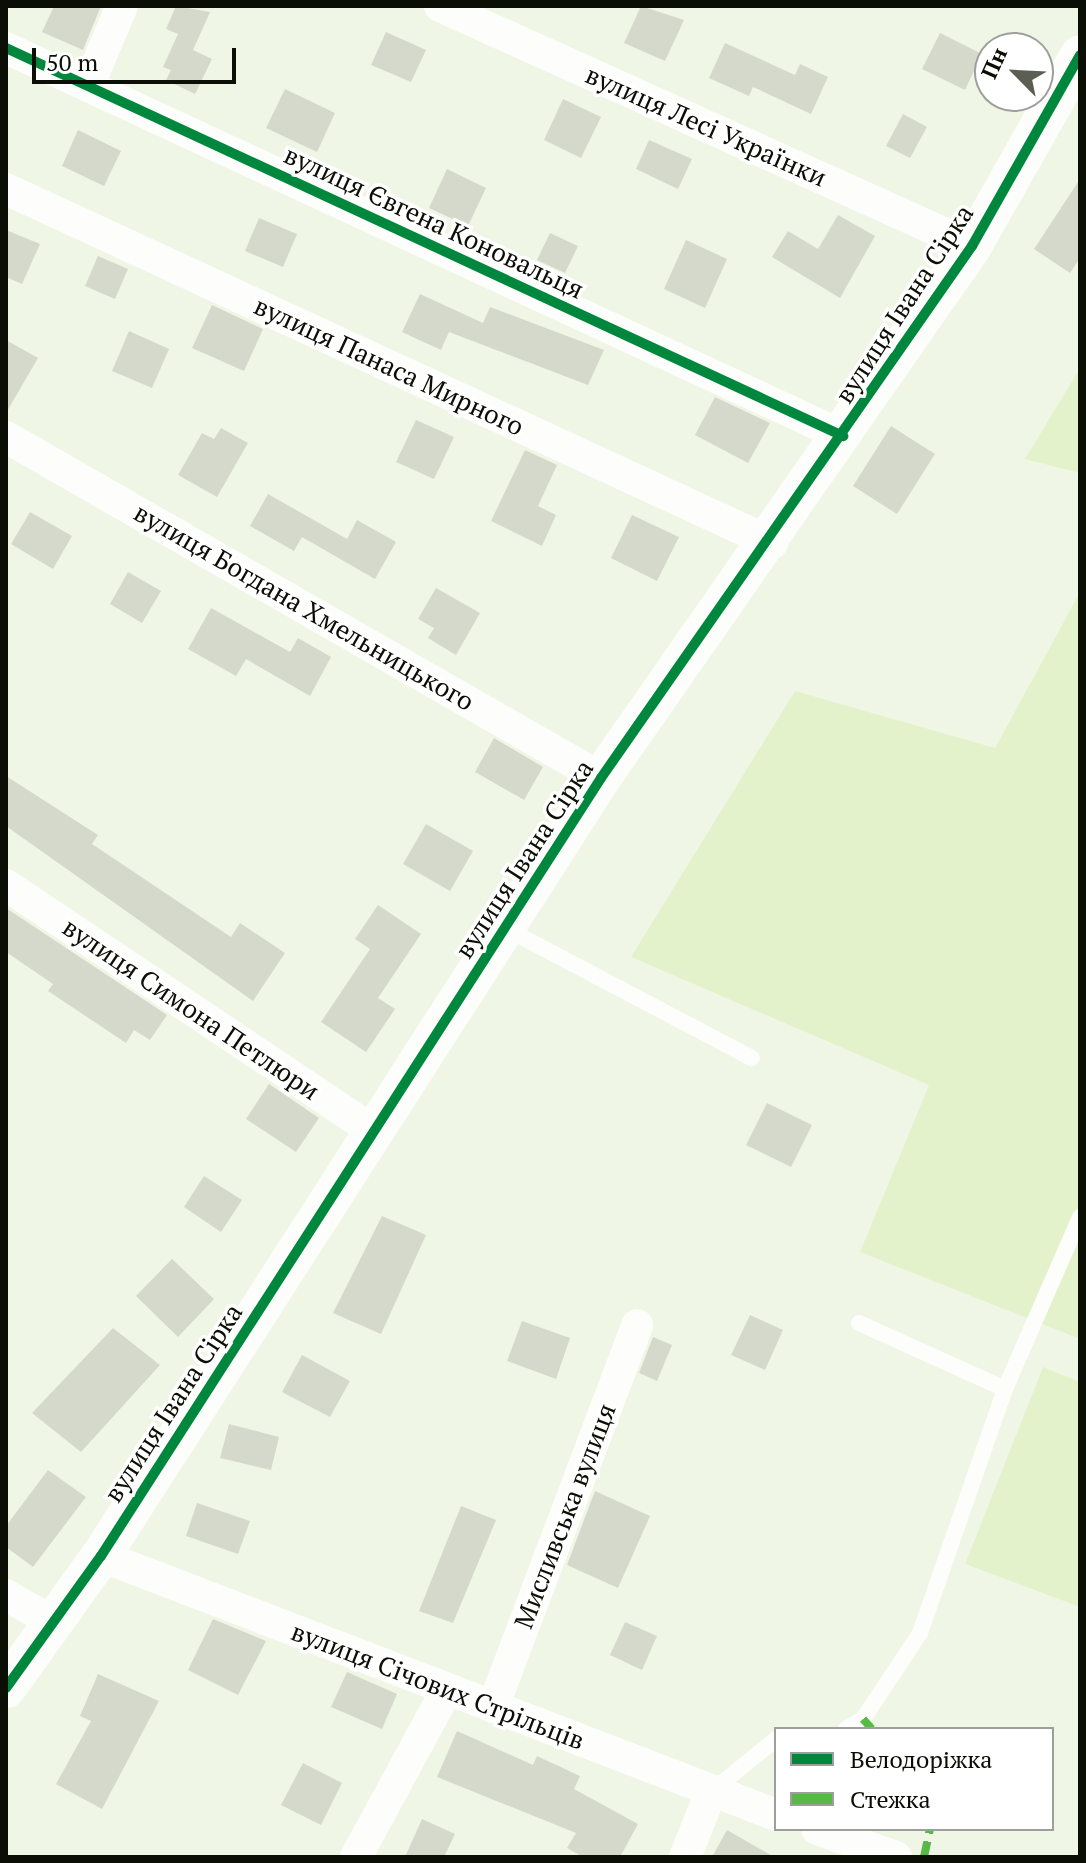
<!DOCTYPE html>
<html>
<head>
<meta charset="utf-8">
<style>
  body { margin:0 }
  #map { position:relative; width:1086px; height:1863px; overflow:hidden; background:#f0f6e5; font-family:"PT Serif",serif }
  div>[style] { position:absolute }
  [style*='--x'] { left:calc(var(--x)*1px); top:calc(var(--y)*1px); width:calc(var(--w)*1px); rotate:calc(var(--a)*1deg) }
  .green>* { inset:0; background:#e4f2cc }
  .building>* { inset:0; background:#d4d9cc }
  .service>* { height:16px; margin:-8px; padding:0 8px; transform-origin:8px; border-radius:8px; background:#fdfefb }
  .minor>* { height:32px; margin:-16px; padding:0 16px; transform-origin:16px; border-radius:16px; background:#fdfefb }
  .tertiary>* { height:40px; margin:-20px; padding:0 20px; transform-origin:20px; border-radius:20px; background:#fdfefb }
  .quiet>* { height:8px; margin-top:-4px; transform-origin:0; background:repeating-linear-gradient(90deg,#58b947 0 16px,transparent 0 24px) }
  .cycleway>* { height:10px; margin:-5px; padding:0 5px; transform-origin:5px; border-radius:5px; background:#00873e }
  span { translate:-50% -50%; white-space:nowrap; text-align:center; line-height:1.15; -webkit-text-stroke:7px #fff; paint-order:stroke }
  .street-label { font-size:26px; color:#0b0e05 }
  .frame { position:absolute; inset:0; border:8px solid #0b0e05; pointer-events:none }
  .legend { position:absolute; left:774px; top:1727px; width:280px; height:104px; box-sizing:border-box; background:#fff; border:2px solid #9d9f9b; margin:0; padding:10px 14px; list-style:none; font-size:24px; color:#0b0e05 }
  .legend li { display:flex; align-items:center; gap:16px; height:40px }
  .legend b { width:40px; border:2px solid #9d9f9b }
  .north { position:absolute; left:974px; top:32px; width:80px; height:80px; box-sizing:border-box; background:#fff; border:2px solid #9d9f9b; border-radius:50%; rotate:294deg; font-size:22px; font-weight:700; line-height:32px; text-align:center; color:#0b0e05 }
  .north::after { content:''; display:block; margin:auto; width:28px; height:36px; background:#5b5f53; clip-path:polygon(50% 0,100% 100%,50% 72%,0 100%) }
  .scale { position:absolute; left:32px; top:48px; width:204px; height:36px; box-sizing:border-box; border:4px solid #0b0e05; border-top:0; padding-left:10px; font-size:24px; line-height:28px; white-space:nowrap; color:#0b0e05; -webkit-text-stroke:6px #fff; paint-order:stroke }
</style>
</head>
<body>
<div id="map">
  <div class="green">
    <div style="clip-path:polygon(1080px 368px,1080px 473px,1025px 459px)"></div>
    <div style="clip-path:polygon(1080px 592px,1080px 1339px,860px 1252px,929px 1085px,631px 957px,795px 691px,995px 748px)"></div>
    <div style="clip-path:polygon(1043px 1367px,1080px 1382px,1080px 1607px,965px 1564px)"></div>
  </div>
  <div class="building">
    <div style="clip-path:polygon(54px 6px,101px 6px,83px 50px,42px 32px)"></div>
    <div style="clip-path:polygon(176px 6px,210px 12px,193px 50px,212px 59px,195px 94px,166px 80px,171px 70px,163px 67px,178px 34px,166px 29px)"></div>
    <div style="clip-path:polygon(641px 6px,684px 20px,665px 61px,624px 43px)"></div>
    <div style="clip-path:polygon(386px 32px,426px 50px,411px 82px,371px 65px)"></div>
    <div style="clip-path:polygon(940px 33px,982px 54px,965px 90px,922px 69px)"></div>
    <div style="clip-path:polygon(725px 43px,795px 75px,800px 64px,828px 77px,811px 114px,753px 87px,749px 96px,709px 78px)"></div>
    <div style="clip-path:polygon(285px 89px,335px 113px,317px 152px,266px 128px)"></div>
    <div style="clip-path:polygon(563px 99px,601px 117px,581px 158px,544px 140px)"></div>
    <div style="clip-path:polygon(903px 114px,927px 127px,910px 158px,886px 146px)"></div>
    <div style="clip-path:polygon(78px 130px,121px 151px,104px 186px,62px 166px)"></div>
    <div style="clip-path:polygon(649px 140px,692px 159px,678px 189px,636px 169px)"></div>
    <div style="clip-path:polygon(447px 169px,486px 188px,468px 226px,429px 208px)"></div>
    <div style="clip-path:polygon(1080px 179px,1080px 258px,1070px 273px,1034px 249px)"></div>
    <div style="clip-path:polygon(838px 215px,875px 236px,840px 298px,772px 257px,788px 231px,818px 249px)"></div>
    <div style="clip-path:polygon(259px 218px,297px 234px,283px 267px,245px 251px)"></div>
    <div style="clip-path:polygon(6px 230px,40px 244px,22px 284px,6px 277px)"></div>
    <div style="clip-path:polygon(550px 233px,578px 246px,565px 273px,537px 260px)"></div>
    <div style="clip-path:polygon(686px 240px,727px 259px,705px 308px,664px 289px)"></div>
    <div style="clip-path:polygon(98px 256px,128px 269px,115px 299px,85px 286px)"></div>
    <div style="clip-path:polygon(420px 294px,483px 323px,490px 307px,604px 350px,588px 385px,449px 332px,441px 350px,402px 332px)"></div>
    <div style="clip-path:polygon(212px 305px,263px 329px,244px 371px,192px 348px)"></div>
    <div style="clip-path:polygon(129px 331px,169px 349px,152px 388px,112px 371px)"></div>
    <div style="clip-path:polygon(6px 340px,38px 358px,6px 413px)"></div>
    <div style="clip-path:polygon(715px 397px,770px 423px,748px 463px,695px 435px)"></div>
    <div style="clip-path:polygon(416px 420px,454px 437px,434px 479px,396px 462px)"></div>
    <div style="clip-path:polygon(891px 426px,935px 454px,897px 514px,853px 486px)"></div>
    <div style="clip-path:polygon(221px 428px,248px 443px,217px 497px,178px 475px,202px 433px,214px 439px)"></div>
    <div style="clip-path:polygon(525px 450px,557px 465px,538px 506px,556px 515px,542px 546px,491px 521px)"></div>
    <div style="clip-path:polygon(268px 494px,347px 539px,357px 520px,396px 542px,375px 579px,302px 537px,294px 551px,250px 526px)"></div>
    <div style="clip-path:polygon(30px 512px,72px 536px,53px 569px,11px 544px)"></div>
    <div style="clip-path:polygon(632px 515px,679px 537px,657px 581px,611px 558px)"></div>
    <div style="clip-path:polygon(128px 572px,161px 591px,142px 623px,110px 604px)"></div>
    <div style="clip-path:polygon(436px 588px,480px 613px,456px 655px,428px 638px,434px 628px,418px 619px)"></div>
    <div style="clip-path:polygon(211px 608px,290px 652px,298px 638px,331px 657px,310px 696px,246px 659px,236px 676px,188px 649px)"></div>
    <div style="clip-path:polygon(494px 738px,543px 767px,524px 800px,475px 772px)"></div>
    <div style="clip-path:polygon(6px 776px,98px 835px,92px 844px,231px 937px,240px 923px,285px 953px,253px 1001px,6px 826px)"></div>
    <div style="clip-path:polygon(426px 824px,473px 851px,450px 891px,403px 864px)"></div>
    <div style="clip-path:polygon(378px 905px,421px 934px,378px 998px,395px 1009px,366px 1052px,321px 1022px,370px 949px,355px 939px)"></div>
    <div style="clip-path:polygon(6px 908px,167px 1015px,150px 1040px,134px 1030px,126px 1043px,48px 991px,53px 984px,6px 952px)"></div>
    <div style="clip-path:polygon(269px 1084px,319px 1118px,296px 1152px,246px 1119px)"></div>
    <div style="clip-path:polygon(767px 1103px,812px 1125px,791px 1167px,746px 1145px)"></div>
    <div style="clip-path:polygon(204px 1176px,242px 1200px,221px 1232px,184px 1207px)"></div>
    <div style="clip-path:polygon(382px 1216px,426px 1235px,381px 1334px,333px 1313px)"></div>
    <div style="clip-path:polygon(172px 1259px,214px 1299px,178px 1337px,136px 1296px)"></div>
    <div style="clip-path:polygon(750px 1315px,783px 1330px,765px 1370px,731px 1355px)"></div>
    <div style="clip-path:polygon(522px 1321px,570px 1338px,556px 1379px,507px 1361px)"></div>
    <div style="clip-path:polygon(113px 1328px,160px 1365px,81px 1452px,32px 1413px)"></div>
    <div style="clip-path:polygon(653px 1337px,672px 1345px,657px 1381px,639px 1373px)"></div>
    <div style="clip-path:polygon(302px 1355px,350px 1381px,330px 1417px,282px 1392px)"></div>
    <div style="clip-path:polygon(229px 1424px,279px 1437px,271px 1470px,220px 1458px)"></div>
    <div style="clip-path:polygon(48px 1470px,86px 1497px,33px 1567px,6px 1547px,6px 1526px)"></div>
    <div style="clip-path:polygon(595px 1491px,650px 1516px,618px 1588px,567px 1565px)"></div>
    <div style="clip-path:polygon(197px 1503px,250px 1521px,238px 1554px,186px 1536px)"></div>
    <div style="clip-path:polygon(461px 1506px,496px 1520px,453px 1623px,419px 1611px)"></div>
    <div style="clip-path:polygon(213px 1619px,266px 1641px,238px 1695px,188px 1670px)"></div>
    <div style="clip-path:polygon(625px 1622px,657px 1636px,642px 1670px,610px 1655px)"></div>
    <div style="clip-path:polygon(347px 1672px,397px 1694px,382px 1729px,331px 1707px)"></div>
    <div style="clip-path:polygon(98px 1674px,159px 1701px,102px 1809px,56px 1784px,91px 1721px,80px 1716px)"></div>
    <div style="clip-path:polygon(457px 1731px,533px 1765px,537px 1756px,580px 1776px,574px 1789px,638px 1824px,620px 1857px,583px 1857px,567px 1848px,576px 1833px,437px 1777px)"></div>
    <div style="clip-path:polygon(303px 1763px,342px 1783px,321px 1825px,281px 1805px)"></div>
    <div style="clip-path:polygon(422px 1819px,455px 1834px,444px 1857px,405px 1857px)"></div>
    <div style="clip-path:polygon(727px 1830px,774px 1857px,712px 1857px)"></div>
  </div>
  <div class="service">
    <div style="--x:505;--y:928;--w:279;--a:27.8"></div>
    <div style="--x:859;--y:1323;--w:160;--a:24.3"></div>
    <div style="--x:846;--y:1729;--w:20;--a:-30"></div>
    <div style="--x:863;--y:1719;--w:103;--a:-56.5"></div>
    <div style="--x:920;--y:1633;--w:258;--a:-70.8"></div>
    <div style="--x:1005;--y:1389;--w:188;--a:-66.4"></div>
    <div style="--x:711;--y:1792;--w:84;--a:-39.2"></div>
  </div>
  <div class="minor">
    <div style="--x:440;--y:6;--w:584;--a:24.28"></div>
    <div style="--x:6;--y:48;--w:923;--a:24.87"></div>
    <div style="--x:88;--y:86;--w:87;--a:-67"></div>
    <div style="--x:6;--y:189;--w:844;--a:24.8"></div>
    <div style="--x:6;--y:437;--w:686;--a:29.82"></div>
    <div style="--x:6;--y:885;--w:444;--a:33.8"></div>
    <div style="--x:101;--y:1556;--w:723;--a:20.99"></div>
    <div style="--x:6;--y:1595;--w:52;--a:30"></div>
    <div style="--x:493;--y:1707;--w:408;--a:-69.3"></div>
    <div style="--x:817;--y:1829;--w:84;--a:19.5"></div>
    <div style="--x:356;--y:1857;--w:189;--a:-61.5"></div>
    <div style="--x:685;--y:1857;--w:70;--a:-68.2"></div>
  </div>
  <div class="tertiary">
    <div style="--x:6;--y:1688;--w:163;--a:-54.3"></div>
    <div style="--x:101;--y:1556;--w:925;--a:-57.27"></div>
    <div style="--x:601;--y:778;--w:649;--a:-55.11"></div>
    <div style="--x:972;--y:246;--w:219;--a:-60.5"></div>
  </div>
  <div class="quiet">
    <div style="--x:863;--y:1719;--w:13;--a:48"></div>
    <div style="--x:924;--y:1857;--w:29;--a:-78"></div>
  </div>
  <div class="cycleway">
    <div style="--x:6;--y:48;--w:923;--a:24.87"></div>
    <div style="--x:6;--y:1688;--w:163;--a:-54.3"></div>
    <div style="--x:101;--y:1556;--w:925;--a:-57.27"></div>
    <div style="--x:601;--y:778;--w:649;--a:-55.11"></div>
    <div style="--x:972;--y:246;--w:219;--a:-60.5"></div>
  </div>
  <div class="street-label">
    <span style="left:706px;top:126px;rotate:24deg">вулиця Лесі Українки</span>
    <span style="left:434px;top:222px;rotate:25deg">вулиця Євгена Коновальця</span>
    <span style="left:904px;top:304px;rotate:-57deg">вулиця Івана Сірка</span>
    <span style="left:389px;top:366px;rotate:25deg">вулиця Панаса Мирного</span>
    <span style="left:304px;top:607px;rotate:30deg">вулиця Богдана Хмельницького</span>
    <span style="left:524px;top:859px;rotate:-57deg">вулиця Івана Сірка</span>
    <span style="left:191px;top:1009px;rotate:34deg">вулиця Симона Петлюри</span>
    <span style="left:173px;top:1403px;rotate:-57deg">вулиця Івана Сірка</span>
    <span style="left:565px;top:1516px;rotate:-69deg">Мисливська вулиця</span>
    <span style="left:438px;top:1686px;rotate:21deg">вулиця Січових Стрільців</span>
  </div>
  <div class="frame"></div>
  <ul class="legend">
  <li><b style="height:10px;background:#00873e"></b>Велодоріжка</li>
  <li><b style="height:10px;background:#58b947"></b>Стежка</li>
  </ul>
  <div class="north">Пн</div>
  <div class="scale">50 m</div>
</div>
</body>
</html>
